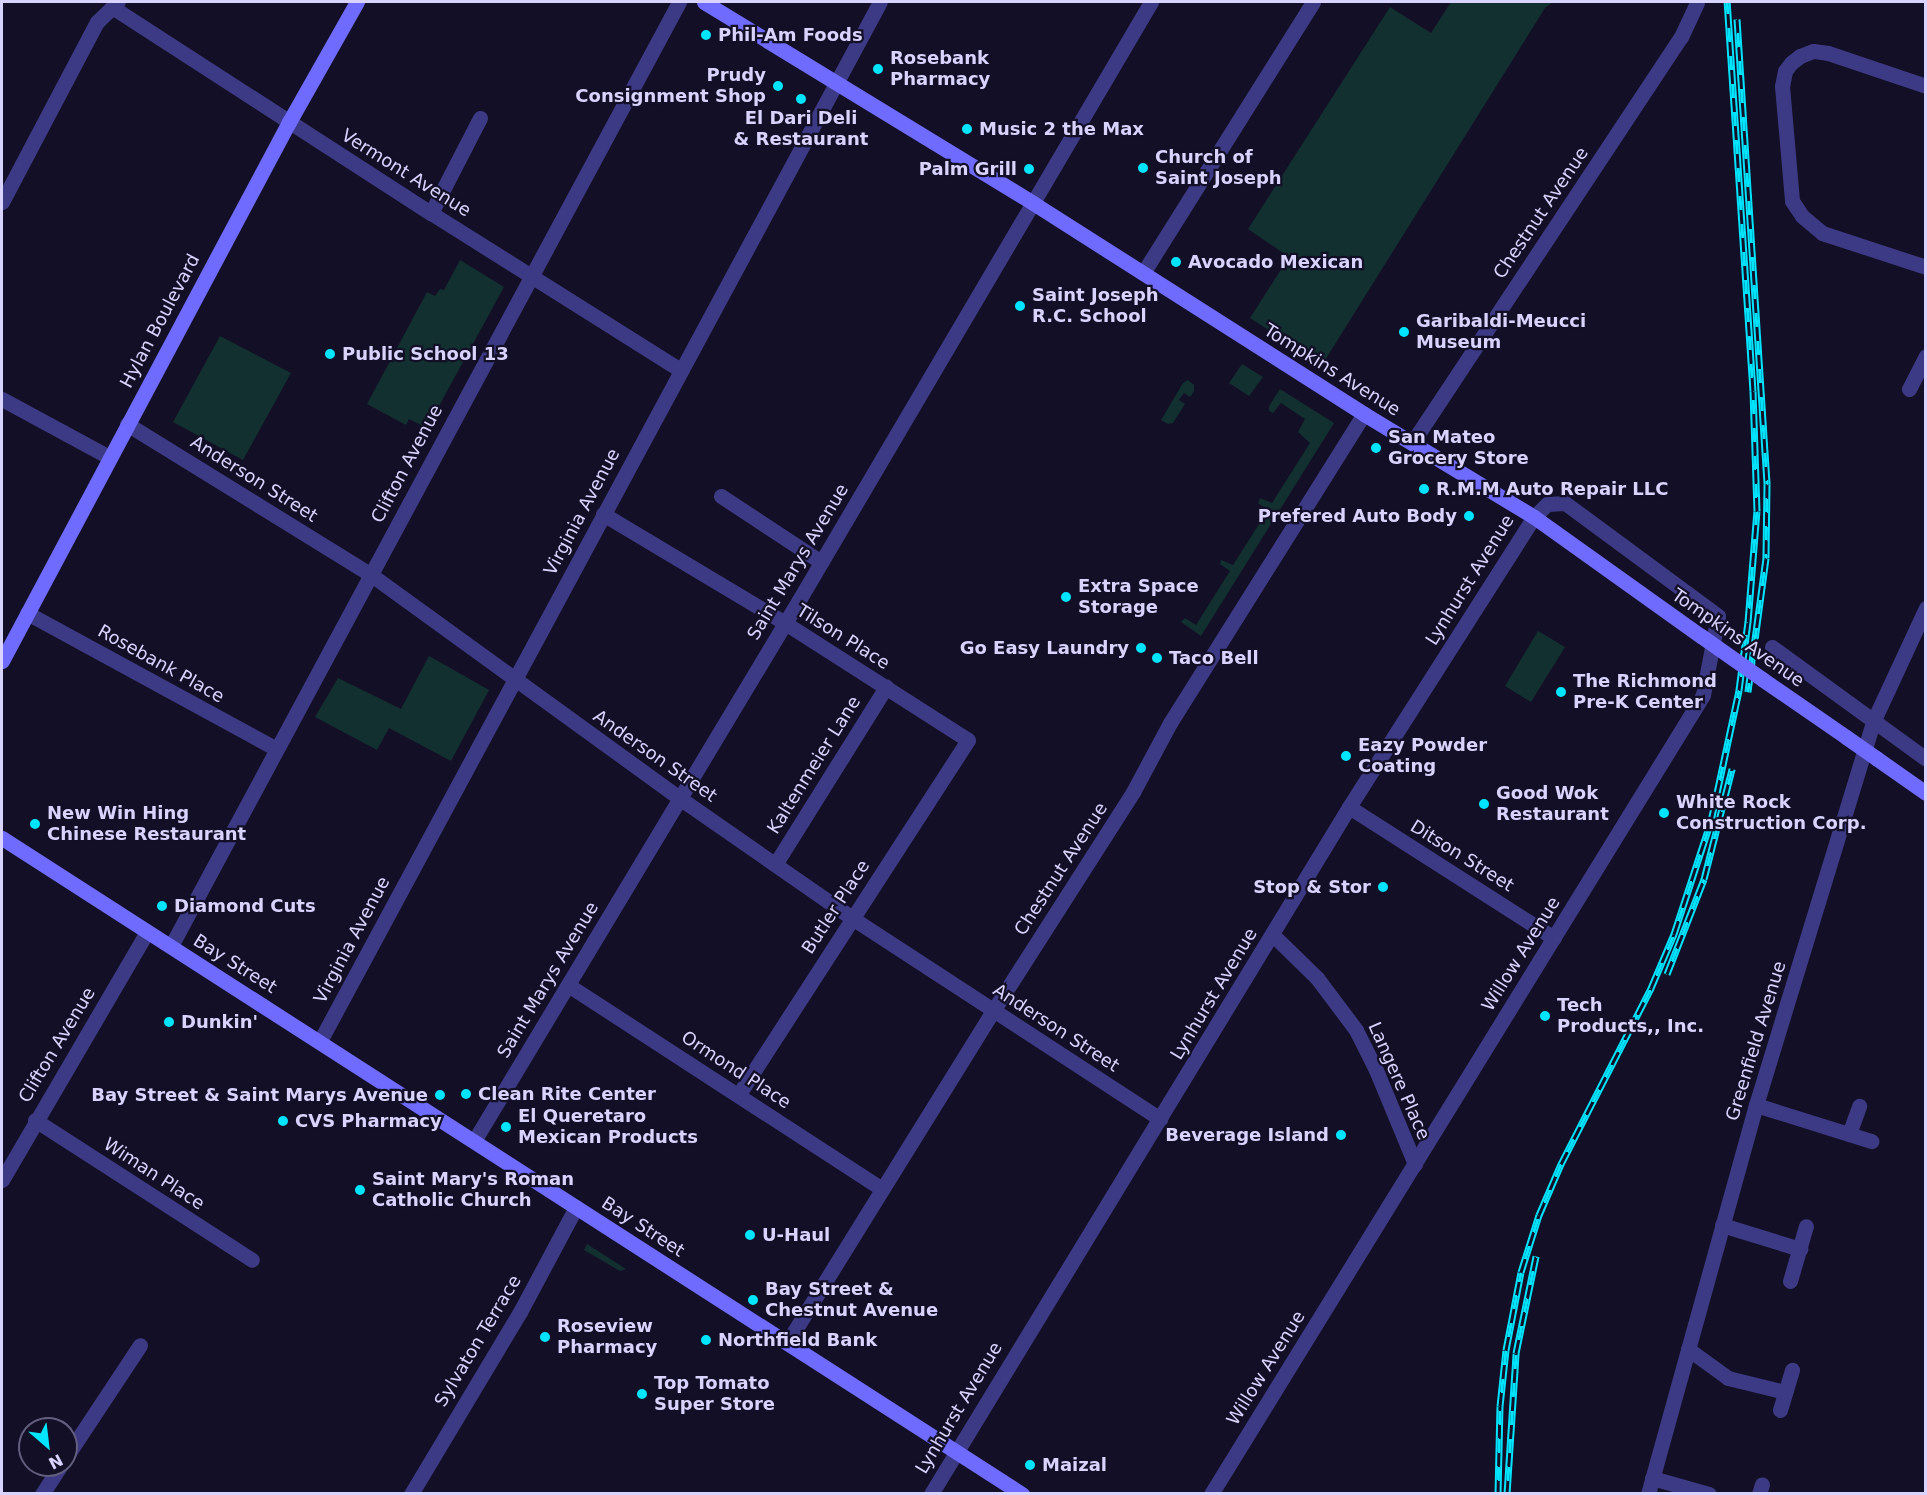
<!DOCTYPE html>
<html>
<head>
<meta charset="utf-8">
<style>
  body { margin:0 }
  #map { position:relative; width:1927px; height:1495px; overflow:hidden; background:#130f26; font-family:"DejaVu Sans",sans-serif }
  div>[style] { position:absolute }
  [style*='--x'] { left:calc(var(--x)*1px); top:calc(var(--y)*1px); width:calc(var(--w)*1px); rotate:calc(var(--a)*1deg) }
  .green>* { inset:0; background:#12302f }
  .street>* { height:15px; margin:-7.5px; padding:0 7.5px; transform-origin:7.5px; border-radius:7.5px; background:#3d3a85 }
  .secondary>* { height:15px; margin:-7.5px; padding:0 7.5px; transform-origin:7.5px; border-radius:7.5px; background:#6f6bff }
  .rail>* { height:7px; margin-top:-3.5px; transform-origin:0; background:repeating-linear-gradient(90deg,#130f26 0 14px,#00e5ff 0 28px); box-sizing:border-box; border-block:2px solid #00e5ff }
  .secondary-bridge>* { height:15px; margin:-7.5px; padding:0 7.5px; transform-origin:7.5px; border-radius:7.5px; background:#6f6bff }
  .dots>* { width:16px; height:16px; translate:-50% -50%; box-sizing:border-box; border:3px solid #130f26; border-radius:50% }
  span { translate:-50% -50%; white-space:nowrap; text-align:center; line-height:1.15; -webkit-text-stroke:4.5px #130f26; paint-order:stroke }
  .poi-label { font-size:18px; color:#d9d4ff; font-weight:700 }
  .left { translate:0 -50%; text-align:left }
  .right { translate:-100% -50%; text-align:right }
  .street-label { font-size:18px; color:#d9d4ff }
  .frame { position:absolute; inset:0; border:3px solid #d9d4ff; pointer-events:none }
  .north { position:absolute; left:18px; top:1417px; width:60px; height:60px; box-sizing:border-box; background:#130f26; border:2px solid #625e7d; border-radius:50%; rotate:152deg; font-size:16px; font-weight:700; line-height:24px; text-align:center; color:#d9d4ff }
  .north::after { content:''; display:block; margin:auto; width:21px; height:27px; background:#00e5ff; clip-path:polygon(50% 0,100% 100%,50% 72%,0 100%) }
</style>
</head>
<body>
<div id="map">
  <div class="green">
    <div style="clip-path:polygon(1451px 2px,1553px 2px,1545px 8px,1322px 365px,1250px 318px,1289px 257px,1248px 229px,1390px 7px,1431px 33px)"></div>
    <div style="clip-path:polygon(460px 260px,504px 287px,427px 428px,409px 419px,406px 425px,367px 404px,427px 292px,435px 296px,440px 289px,444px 290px)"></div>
    <div style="clip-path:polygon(220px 336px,291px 373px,243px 460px,173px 422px)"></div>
    <div style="clip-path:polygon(1242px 364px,1263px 377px,1249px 396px,1229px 383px)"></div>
    <div style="clip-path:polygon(1188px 380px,1194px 385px,1194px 391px,1190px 397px,1184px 393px,1179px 400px,1185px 404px,1173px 423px,1168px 424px,1161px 420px,1183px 383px)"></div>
    <div style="clip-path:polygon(1280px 389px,1334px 423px,1201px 636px,1181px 622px,1185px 618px,1196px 625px,1230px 571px,1220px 564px,1221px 560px,1233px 565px,1268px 510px,1258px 503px,1260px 498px,1272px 503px,1310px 443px,1298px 432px,1305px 419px,1281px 403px,1273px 413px,1269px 411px,1269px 406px)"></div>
    <div style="clip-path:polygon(1538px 631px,1565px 647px,1531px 702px,1505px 686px)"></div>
    <div style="clip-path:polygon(429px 656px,489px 690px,451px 761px,389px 728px,377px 750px,315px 717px,338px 678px,401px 709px)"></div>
    <div style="clip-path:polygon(587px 1244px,626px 1269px,620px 1271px,584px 1250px)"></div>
  </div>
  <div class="street">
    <div style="--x:112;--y:7;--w:380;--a:32.9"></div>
    <div style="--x:431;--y:213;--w:294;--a:32.2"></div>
    <div style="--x:1926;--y:86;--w:103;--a:-161.4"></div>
    <div style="--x:1828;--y:53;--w:15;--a:-172"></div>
    <div style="--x:1813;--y:51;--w:14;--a:159"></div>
    <div style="--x:1800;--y:56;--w:11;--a:142"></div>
    <div style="--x:1791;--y:63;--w:10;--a:127"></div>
    <div style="--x:1785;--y:71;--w:15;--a:101"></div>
    <div style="--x:1782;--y:86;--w:115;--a:85"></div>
    <div style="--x:1792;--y:201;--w:18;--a:56"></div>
    <div style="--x:1802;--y:216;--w:26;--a:40"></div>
    <div style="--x:1822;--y:233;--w:109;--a:18.1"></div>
    <div style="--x:2;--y:202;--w:204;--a:-62.2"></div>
    <div style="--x:97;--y:22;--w:29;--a:-44"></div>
    <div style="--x:431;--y:213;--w:107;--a:-62.7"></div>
    <div style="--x:1143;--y:273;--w:320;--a:-57.9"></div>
    <div style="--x:1909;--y:389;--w:37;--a:-63"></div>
    <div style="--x:2;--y:399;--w:122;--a:28.5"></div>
    <div style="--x:127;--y:424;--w:286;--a:31.7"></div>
    <div style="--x:370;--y:574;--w:380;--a:35.9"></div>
    <div style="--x:678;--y:797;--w:212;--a:34.8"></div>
    <div style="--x:852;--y:918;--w:368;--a:33.1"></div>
    <div style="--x:1412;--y:443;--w:487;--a:-56.5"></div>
    <div style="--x:1681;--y:37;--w:38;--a:-65"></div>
    <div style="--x:721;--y:496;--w:120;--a:33.4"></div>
    <div style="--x:603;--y:514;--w:212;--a:30.9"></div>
    <div style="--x:785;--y:623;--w:217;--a:32.6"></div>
    <div style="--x:968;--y:740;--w:423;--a:122.9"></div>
    <div style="--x:27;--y:613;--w:284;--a:28.6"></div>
    <div style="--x:1772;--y:647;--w:190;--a:36"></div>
    <div style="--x:1349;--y:807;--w:243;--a:32.6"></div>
    <div style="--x:776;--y:863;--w:208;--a:-58"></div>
    <div style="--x:1273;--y:935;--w:62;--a:44.3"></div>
    <div style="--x:1317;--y:978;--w:65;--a:53.1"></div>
    <div style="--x:1356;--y:1030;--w:45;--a:63.4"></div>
    <div style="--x:1376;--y:1070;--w:102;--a:67.5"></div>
    <div style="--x:171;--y:946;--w:1072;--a:-61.71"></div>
    <div style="--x:568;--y:985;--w:374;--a:33"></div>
    <div style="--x:320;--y:1041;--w:1180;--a:-61.68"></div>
    <div style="--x:1756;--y:1105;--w:121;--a:17.4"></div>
    <div style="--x:35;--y:1120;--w:258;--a:32.8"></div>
    <div style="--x:1849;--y:1134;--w:30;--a:-70"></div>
    <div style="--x:474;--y:1141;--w:631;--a:-59.01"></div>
    <div style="--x:799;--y:600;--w:694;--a:-59.52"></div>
    <div style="--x:2;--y:1180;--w:287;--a:-59.7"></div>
    <div style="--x:1722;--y:1225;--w:82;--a:17.1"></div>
    <div style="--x:1790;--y:1281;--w:57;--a:-73.8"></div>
    <div style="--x:787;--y:1343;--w:391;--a:-58.2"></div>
    <div style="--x:993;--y:1011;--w:260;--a:-57.4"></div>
    <div style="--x:1133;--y:792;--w:78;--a:-61.8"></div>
    <div style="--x:1170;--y:723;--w:365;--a:-57.9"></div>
    <div style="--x:1688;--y:1349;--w:49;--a:35.9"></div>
    <div style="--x:1728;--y:1378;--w:59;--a:13.8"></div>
    <div style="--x:1780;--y:1410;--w:42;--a:-73.3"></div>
    <div style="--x:66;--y:1457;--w:134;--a:-56.5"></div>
    <div style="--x:1652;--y:1478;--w:59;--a:15.7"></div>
    <div style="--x:42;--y:1494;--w:35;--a:-57"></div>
    <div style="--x:411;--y:1494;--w:212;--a:-59.1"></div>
    <div style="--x:520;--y:1312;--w:119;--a:-61.9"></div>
    <div style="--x:931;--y:1494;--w:804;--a:-58.68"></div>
    <div style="--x:1349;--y:807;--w:344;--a:-57.5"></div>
    <div style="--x:1534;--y:517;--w:18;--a:-45"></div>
    <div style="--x:1547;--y:504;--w:18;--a:-3"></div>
    <div style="--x:1565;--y:503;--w:190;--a:36.4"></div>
    <div style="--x:1718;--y:616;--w:80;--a:100.8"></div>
    <div style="--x:1703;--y:695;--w:938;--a:121.62"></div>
    <div style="--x:1648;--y:1494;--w:404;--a:-74.5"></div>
    <div style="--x:1756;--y:1105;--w:400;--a:-73"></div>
    <div style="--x:1873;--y:722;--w:126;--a:-65.1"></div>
    <div style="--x:1759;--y:1494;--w:10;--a:-73"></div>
  </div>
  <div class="secondary">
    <div style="--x:704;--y:2;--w:386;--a:31.4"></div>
    <div style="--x:1033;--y:203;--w:393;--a:32.5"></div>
    <div style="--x:1364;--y:414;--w:199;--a:31.2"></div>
    <div style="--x:1534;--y:517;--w:205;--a:35.5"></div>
    <div style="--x:2;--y:661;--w:611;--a:-61.97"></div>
    <div style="--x:289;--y:122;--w:138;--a:-60.5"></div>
    <div style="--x:1762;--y:679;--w:102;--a:34.6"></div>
    <div style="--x:1876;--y:758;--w:61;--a:35"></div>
    <div style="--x:2;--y:838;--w:1213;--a:32.75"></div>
  </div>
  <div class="rail">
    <div style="--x:1737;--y:19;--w:466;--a:86.3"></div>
    <div style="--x:1767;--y:484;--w:74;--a:90.8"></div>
    <div style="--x:1766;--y:558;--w:135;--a:97.7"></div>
    <div style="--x:1667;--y:974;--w:102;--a:-68.7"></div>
    <div style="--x:1704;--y:879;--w:114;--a:-75.7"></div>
    <div style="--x:1498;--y:1494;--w:88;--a:-88.7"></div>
    <div style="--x:1500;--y:1406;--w:56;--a:-83.9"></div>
    <div style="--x:1506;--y:1350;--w:79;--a:-79.1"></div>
    <div style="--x:1521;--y:1272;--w:60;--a:-72.5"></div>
    <div style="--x:1539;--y:1215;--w:56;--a:-66.7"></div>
    <div style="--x:1561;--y:1164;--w:198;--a:-62.9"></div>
    <div style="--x:1651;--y:988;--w:59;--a:-66.9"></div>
    <div style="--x:1674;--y:934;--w:119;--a:-71.9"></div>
    <div style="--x:1711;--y:821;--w:134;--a:-77.9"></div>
    <div style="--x:1739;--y:690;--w:69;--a:-82.5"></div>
    <div style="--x:1748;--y:622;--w:111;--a:-85.4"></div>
    <div style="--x:1757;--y:511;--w:120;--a:-91.9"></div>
    <div style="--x:1753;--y:391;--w:390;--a:-93.8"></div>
    <div style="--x:1507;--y:1494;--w:141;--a:-86.3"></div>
    <div style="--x:1516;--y:1353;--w:99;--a:-78.3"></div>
  </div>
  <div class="secondary-bridge">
    <div style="--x:1701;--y:636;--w:75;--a:35.2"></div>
    <div style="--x:1846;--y:737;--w:37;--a:35"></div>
  </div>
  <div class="dots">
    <div style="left:706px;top:35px;background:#00e5ff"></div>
    <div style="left:878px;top:69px;background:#00e5ff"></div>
    <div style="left:778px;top:86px;background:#00e5ff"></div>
    <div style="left:801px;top:99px;background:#00e5ff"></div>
    <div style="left:967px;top:129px;background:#00e5ff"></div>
    <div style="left:1143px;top:168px;background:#00e5ff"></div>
    <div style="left:1029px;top:169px;background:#00e5ff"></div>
    <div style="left:1176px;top:262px;background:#00e5ff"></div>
    <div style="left:1020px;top:306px;background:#00e5ff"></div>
    <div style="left:1404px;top:332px;background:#00e5ff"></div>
    <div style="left:330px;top:354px;background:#00e5ff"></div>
    <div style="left:1376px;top:448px;background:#00e5ff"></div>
    <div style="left:1424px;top:489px;background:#00e5ff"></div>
    <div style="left:1469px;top:516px;background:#00e5ff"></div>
    <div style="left:1066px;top:597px;background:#00e5ff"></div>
    <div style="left:1141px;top:648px;background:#00e5ff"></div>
    <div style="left:1157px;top:658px;background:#00e5ff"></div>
    <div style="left:1561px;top:692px;background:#00e5ff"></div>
    <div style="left:1346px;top:756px;background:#00e5ff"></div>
    <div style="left:1484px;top:804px;background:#00e5ff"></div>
    <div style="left:1664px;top:813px;background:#00e5ff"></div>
    <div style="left:35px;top:824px;background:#00e5ff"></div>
    <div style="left:1383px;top:887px;background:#00e5ff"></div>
    <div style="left:162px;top:906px;background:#00e5ff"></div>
    <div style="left:1545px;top:1016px;background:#00e5ff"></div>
    <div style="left:169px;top:1022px;background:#00e5ff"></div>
    <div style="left:466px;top:1094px;background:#00e5ff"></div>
    <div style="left:440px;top:1095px;background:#00e5ff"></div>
    <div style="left:283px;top:1121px;background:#00e5ff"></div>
    <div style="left:506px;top:1127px;background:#00e5ff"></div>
    <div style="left:1341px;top:1135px;background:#00e5ff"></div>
    <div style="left:360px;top:1190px;background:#00e5ff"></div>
    <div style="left:750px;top:1235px;background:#00e5ff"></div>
    <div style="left:753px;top:1300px;background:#00e5ff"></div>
    <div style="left:545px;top:1337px;background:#00e5ff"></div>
    <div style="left:706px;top:1340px;background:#00e5ff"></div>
    <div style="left:642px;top:1394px;background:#00e5ff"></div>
    <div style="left:1030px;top:1465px;background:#00e5ff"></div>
  </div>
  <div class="poi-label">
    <span class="left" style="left:718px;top:35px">Phil-Am Foods</span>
    <span class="left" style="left:890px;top:69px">Rosebank<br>Pharmacy</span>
    <span class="right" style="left:766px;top:86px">Prudy<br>Consignment Shop</span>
    <span style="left:801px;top:129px">El Dari Deli<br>&amp; Restaurant</span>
    <span class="left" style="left:979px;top:129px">Music 2 the Max</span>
    <span class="left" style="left:1155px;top:168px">Church of<br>Saint Joseph</span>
    <span class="right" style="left:1017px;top:169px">Palm Grill</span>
    <span class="left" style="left:1188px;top:262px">Avocado Mexican</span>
    <span class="left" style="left:1032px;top:306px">Saint Joseph<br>R.C. School</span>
    <span class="left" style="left:1416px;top:332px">Garibaldi-Meucci<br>Museum</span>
    <span class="left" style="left:342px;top:354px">Public School 13</span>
    <span class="left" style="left:1388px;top:448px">San Mateo<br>Grocery Store</span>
    <span class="left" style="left:1436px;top:489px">R.M.M Auto Repair LLC</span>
    <span class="right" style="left:1457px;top:516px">Prefered Auto Body</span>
    <span class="left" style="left:1078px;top:597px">Extra Space<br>Storage</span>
    <span class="right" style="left:1129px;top:648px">Go Easy Laundry</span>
    <span class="left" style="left:1169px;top:658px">Taco Bell</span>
    <span class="left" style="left:1573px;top:692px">The Richmond<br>Pre-K Center</span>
    <span class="left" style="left:1358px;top:756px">Eazy Powder<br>Coating</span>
    <span class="left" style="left:1496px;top:804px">Good Wok<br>Restaurant</span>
    <span class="left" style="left:1676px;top:813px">White Rock<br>Construction Corp.</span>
    <span class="left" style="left:47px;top:824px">New Win Hing<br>Chinese Restaurant</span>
    <span class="right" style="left:1371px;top:887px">Stop &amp; Stor</span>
    <span class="left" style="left:174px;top:906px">Diamond Cuts</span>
    <span class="left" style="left:1557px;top:1016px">Tech<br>Products,, Inc.</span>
    <span class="left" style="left:181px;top:1022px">Dunkin'</span>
    <span class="left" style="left:478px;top:1094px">Clean Rite Center</span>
    <span class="right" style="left:428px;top:1095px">Bay Street &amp; Saint Marys Avenue</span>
    <span class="left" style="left:518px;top:1127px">El Queretaro<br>Mexican Products</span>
    <span class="left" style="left:295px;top:1121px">CVS Pharmacy</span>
    <span class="right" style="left:1329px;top:1135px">Beverage Island</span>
    <span class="left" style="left:372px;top:1190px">Saint Mary's Roman<br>Catholic Church</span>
    <span class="left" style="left:762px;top:1235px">U-Haul</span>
    <span class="left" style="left:765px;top:1300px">Bay Street &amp;<br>Chestnut Avenue</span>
    <span class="left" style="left:557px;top:1337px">Roseview<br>Pharmacy</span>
    <span class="left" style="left:718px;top:1340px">Northfield Bank</span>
    <span class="left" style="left:654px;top:1394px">Top Tomato<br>Super Store</span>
    <span class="left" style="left:1042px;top:1465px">Maizal</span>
  </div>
  <div class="street-label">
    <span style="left:406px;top:173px;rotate:32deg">Vermont Avenue</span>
    <span style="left:1541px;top:213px;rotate:-56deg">Chestnut Avenue</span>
    <span style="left:160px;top:321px;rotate:-62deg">Hylan Boulevard</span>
    <span style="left:1332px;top:370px;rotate:32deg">Tompkins Avenue</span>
    <span style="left:407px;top:464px;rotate:-62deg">Clifton Avenue</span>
    <span style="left:254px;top:479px;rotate:32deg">Anderson Street</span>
    <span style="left:582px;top:512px;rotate:-62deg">Virginia Avenue</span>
    <span style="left:798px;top:562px;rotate:-59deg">Saint Marys Avenue</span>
    <span style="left:1470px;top:580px;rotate:-58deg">Lynhurst Avenue</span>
    <span style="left:843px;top:637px;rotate:32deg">Tilson Place</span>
    <span style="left:1738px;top:638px;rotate:35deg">Tompkins Avenue</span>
    <span style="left:161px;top:664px;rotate:29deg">Rosebank Place</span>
    <span style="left:655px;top:756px;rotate:35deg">Anderson Street</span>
    <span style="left:814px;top:765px;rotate:-58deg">Kaltenmeier Lane</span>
    <span style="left:1462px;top:856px;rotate:32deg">Ditson Street</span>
    <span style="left:1061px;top:869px;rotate:-57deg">Chestnut Avenue</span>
    <span style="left:836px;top:907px;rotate:-57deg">Butler Place</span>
    <span style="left:352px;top:940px;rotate:-62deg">Virginia Avenue</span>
    <span style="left:1521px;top:954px;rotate:-58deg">Willow Avenue</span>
    <span style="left:235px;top:964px;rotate:32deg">Bay Street</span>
    <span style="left:548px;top:980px;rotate:-59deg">Saint Marys Avenue</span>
    <span style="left:1214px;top:994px;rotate:-59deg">Lynhurst Avenue</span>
    <span style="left:1056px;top:1028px;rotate:33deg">Anderson Street</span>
    <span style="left:1756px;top:1041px;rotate:-73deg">Greenfield Avenue</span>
    <span style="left:57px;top:1045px;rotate:-59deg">Clifton Avenue</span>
    <span style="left:736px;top:1070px;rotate:33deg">Ormond Place</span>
    <span style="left:1399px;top:1081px;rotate:66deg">Langere Place</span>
    <span style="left:154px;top:1174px;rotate:33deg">Wiman Place</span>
    <span style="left:643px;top:1227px;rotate:33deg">Bay Street</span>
    <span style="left:478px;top:1341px;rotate:-59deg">Sylvaton Terrace</span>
    <span style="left:1266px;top:1368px;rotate:-58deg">Willow Avenue</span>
    <span style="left:959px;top:1408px;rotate:-59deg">Lynhurst Avenue</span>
  </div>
  <div class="frame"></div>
  <div class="north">N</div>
</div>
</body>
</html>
